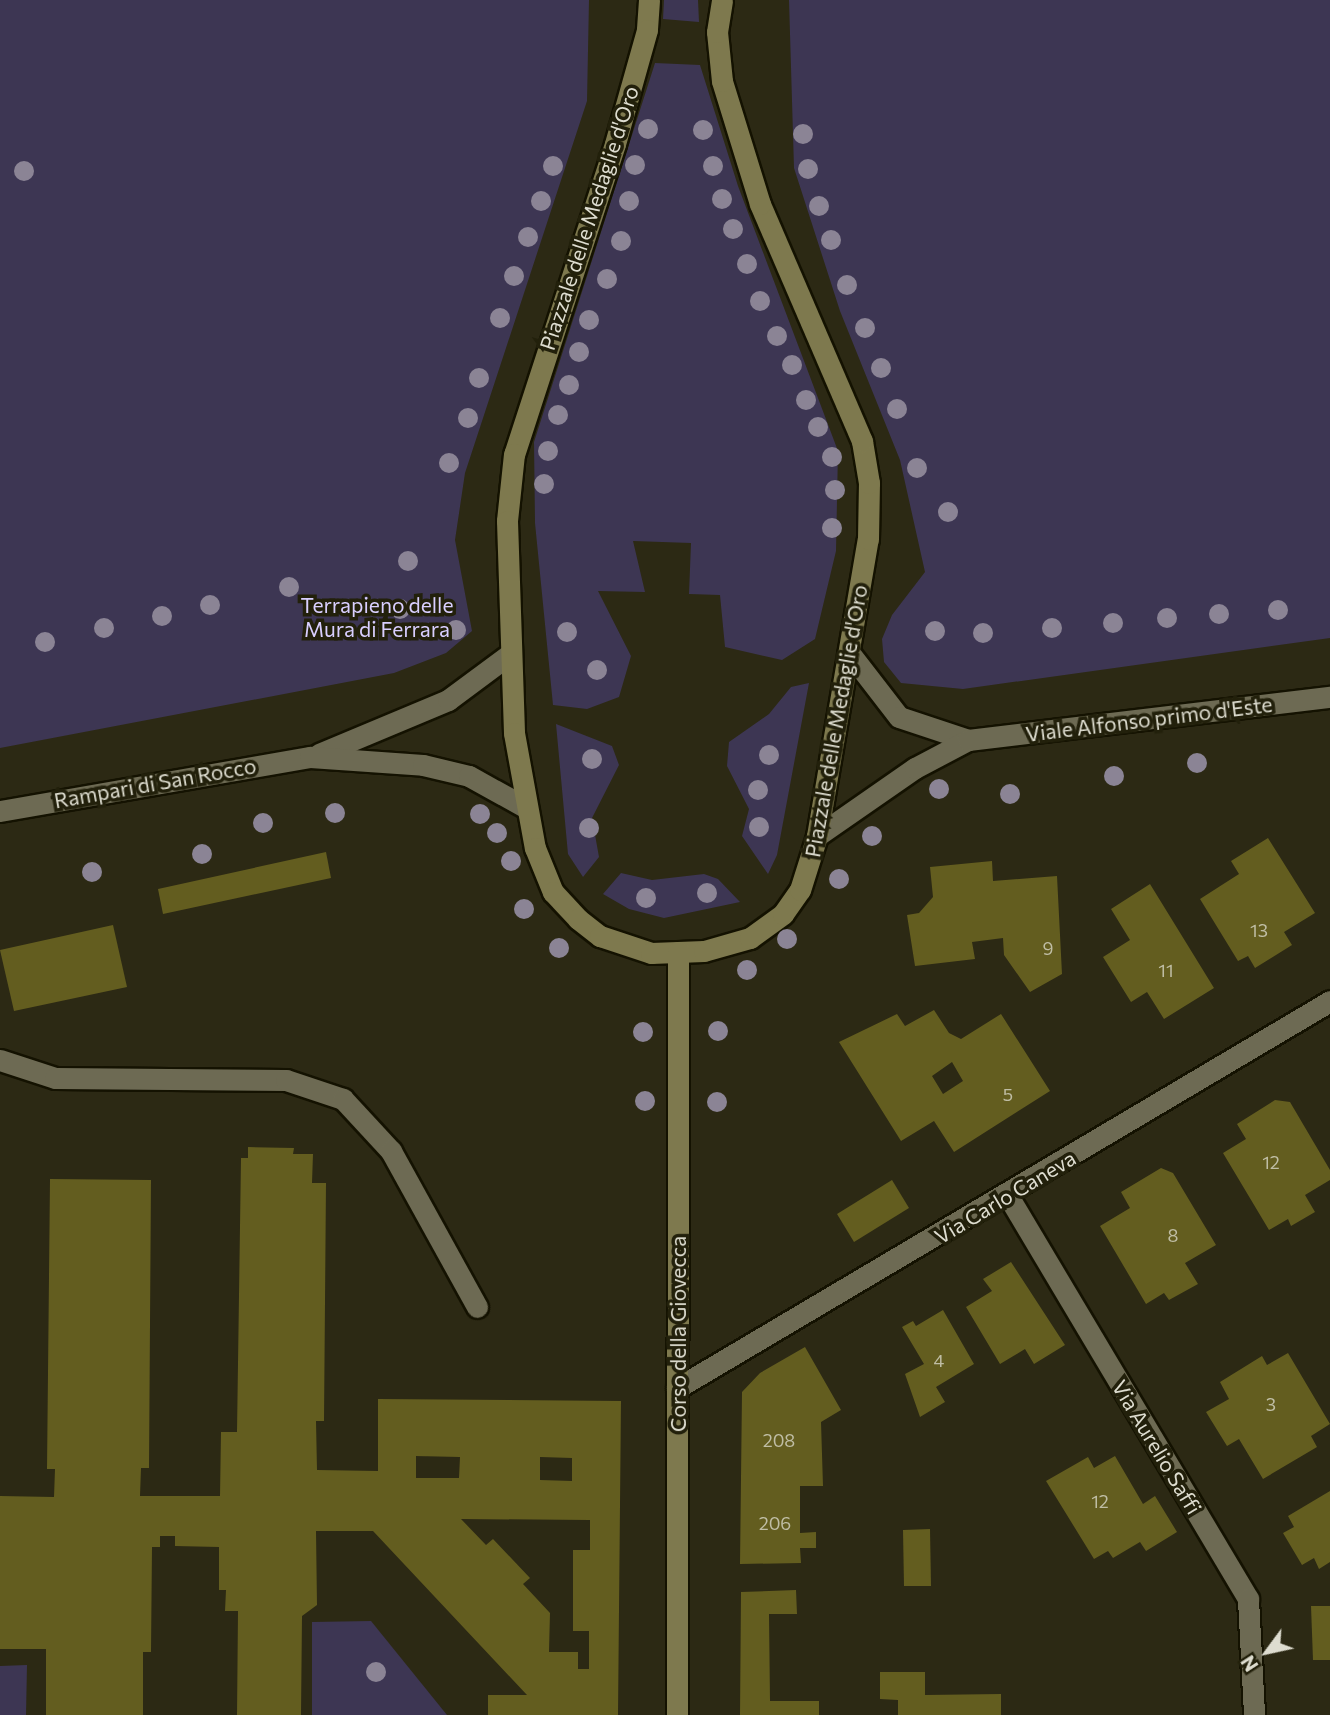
<!DOCTYPE html>
<html>
<head>
<meta charset="utf-8">
<style>
  body { margin:0 }
  #map { position:relative; width:1330px; height:1715px; overflow:hidden; background:#2c2914; font-family:Commissioner,sans-serif }
  div>[style] { position:absolute }
  [style*='--x'] { left:calc(var(--x)*1px); top:calc(var(--y)*1px); width:calc(var(--w)*1px); rotate:calc(var(--a)*1deg) }
  .green>* { inset:0; background:#3d3653 }
  .building>* { inset:0; background:#635d1f }
  .roads { filter:drop-shadow(2px 0 #141201) drop-shadow(-2px 0 #141201) drop-shadow(0 2px #141201) drop-shadow(0 -2px #141201) }
  .lane>* { height:21px; margin:-10.5px; padding:0 10.5px; transform-origin:10.5px; border-radius:10.5px; background:#6d6a53 }
  .street>* { height:21px; margin:-10.5px; padding:0 10.5px; transform-origin:10.5px; border-radius:10.5px; background:#6d6a53 }
  .secondary>* { height:21px; margin:-10.5px; padding:0 10.5px; transform-origin:10.5px; border-radius:10.5px; background:#7e794e }
  .trees>* { width:20px; height:20px; margin:-10px; border-radius:50%; background:#8b8495 }
  span { translate:-50% -50%; white-space:nowrap; text-align:center; line-height:1.15; -webkit-text-stroke:7px #22200b; paint-order:stroke }
  .number-label { font-size:18px; color:#bfbda4 }
  .number-label span { -webkit-text-stroke-width:0 }
  .street-label { font-size:21px; color:#deddd0 }
  .park-label { font-size:21px; color:#d9cfff }
  .north { position:absolute; left:1232px; top:1617px; width:70px; height:70px; -webkit-text-stroke:5px #22200b; paint-order:stroke; rotate:237deg; font-size:19px; font-weight:700; line-height:28px; text-align:center; color:#deddd0 }
  .north::after { content:''; display:block; margin:auto; width:24px; height:32px; background:#deddd0; clip-path:polygon(50% 0,100% 100%,50% 72%,0 100%) }
</style>
</head>
<body>
<div id="map">
  <div class="green">
    <div style="clip-path:polygon(0 0,589px 0,587px 101px,465px 473px,455px 540px,472px 631px,446px 653px,394px 673px,0 748px)"></div>
    <div style="clip-path:polygon(664px 0,698px 0,699px 22px,663px 19px)"></div>
    <div style="clip-path:polygon(789px 0,1330px 0,1330px 638px,963px 689px,901px 683px,884px 662px,882px 639px,892px 615px,925px 572px,900px 460px,840px 311px,794px 168px)"></div>
    <div style="clip-path:polygon(655px 63px,700px 65px,738px 186px,838px 451px,836px 551px,815px 639px,782px 660px,725px 647px,720px 595px,689px 594px,691px 543px,633px 541px,645px 592px,598px 591px,631px 656px,619px 697px,587px 709px,553px 705px,535px 523px,534px 442px)"></div>
    <div style="clip-path:polygon(809px 683px,777px 855px,768px 874px,742px 836px,749px 809px,727px 766px,729px 742px,769px 714px,791px 687px)"></div>
    <div style="clip-path:polygon(556px 724px,612px 746px,619px 765px,592px 818px,599px 857px,583px 877px,568px 854px)"></div>
    <div style="clip-path:polygon(621px 873px,652px 880px,704px 874px,718px 879px,740px 902px,664px 918px,629px 909px,603px 894px)"></div>
    <div style="clip-path:polygon(371px 1621px,447px 1715px,312px 1715px,312px 1622px)"></div>
    <div style="clip-path:polygon(27px 1665px,26px 1715px,0 1715px,0 1666px)"></div>
  </div>
  <div class="building">
    <div style="clip-path:polygon(1268px 838px,1315px 913px,1284px 932px,1292px 945px,1255px 968px,1248px 956px,1238px 961px,1200px 899px,1239px 874px,1231px 861px)"></div>
    <div style="clip-path:polygon(326px 852px,331px 878px,163px 914px,158px 889px)"></div>
    <div style="clip-path:polygon(992px 861px,993px 881px,1057px 876px,1062px 974px,1030px 992px,1004px 955px,1003px 938px,972px 942px,975px 959px,915px 966px,907px 915px,919px 913px,933px 897px,930px 867px)"></div>
    <div style="clip-path:polygon(1150px 884px,1214px 988px,1164px 1019px,1147px 992px,1131px 1002px,1103px 957px,1130px 940px,1111px 909px)"></div>
    <div style="clip-path:polygon(113px 925px,127px 987px,14px 1011px,0 950px)"></div>
    <div style="clip-path:polygon(evenodd,934px 1010px,949px 1033px,961px 1039px,1001px 1014px,1050px 1091px,954px 1152px,934px 1121px,901px 1141px,839px 1042px,897px 1014px,905px 1026px,934px 1010px,952px 1062px,963px 1081px,943px 1094px,932px 1076px,952px 1062px)"></div>
    <div style="clip-path:polygon(1275px 1100px,1290px 1102px,1330px 1170px,1330px 1180px,1305px 1195px,1315px 1212px,1291px 1226px,1288px 1219px,1269px 1230px,1223px 1153px,1246px 1139px,1237px 1124px)"></div>
    <div style="clip-path:polygon(evenodd,248px 1147px,294px 1148px,293px 1154px,313px 1154px,312px 1183px,326px 1183px,324px 1421px,316px 1421px,317px 1470px,378px 1471px,378px 1399px,621px 1401px,618px 1715px,488px 1715px,488px 1695px,527px 1695px,373px 1531px,316px 1531px,317px 1605px,302px 1616px,301px 1715px,237px 1715px,238px 1611px,225px 1611px,226px 1590px,219px 1590px,219px 1547px,175px 1546px,175px 1536px,160px 1536px,160px 1547px,152px 1547px,151px 1652px,143px 1652px,143px 1715px,46px 1715px,46px 1649px,0 1649px,0 1496px,54px 1497px,55px 1469px,47px 1469px,50px 1179px,151px 1180px,149px 1468px,141px 1468px,140px 1496px,220px 1496px,221px 1432px,237px 1432px,241px 1158px,248px 1158px,248px 1147px,416px 1456px,460px 1457px,459px 1478px,416px 1478px,416px 1456px,248px 1147px,540px 1457px,572px 1458px,572px 1481px,540px 1480px,540px 1457px,248px 1147px,461px 1519px,590px 1520px,590px 1550px,573px 1550px,573px 1631px,589px 1631px,589px 1669px,578px 1669px,578px 1652px,549px 1652px,550px 1613px,523px 1584px,530px 1578px,493px 1539px,486px 1545px,461px 1519px)"></div>
    <div style="clip-path:polygon(1161px 1168px,1173px 1173px,1216px 1245px,1185px 1263px,1198px 1284px,1169px 1300px,1164px 1293px,1146px 1304px,1100px 1226px,1130px 1208px,1121px 1192px)"></div>
    <div style="clip-path:polygon(892px 1180px,909px 1208px,854px 1242px,837px 1214px)"></div>
    <div style="clip-path:polygon(1011px 1262px,1065px 1345px,1034px 1364px,1025px 1349px,1000px 1364px,966px 1307px,992px 1291px,983px 1279px)"></div>
    <div style="clip-path:polygon(943px 1310px,974px 1364px,936px 1387px,945px 1402px,920px 1417px,905px 1374px,924px 1364px,902px 1327px,913px 1321px,916px 1326px)"></div>
    <div style="clip-path:polygon(805px 1347px,841px 1410px,821px 1422px,823px 1486px,800px 1486px,800px 1533px,816px 1532px,816px 1548px,800px 1548px,801px 1563px,740px 1564px,742px 1392px,760px 1373px)"></div>
    <div style="clip-path:polygon(1288px 1353px,1330px 1424px,1311px 1436px,1317px 1447px,1263px 1479px,1239px 1439px,1227px 1446px,1206px 1412px,1229px 1399px,1220px 1382px,1262px 1356px,1267px 1365px)"></div>
    <div style="clip-path:polygon(1115px 1456px,1143px 1504px,1155px 1496px,1177px 1532px,1146px 1551px,1140px 1542px,1113px 1558px,1108px 1551px,1094px 1559px,1046px 1481px,1088px 1457px,1094px 1468px)"></div>
    <div style="clip-path:polygon(1330px 1491px,1330px 1562px,1319px 1569px,1314px 1558px,1302px 1565px,1283px 1533px,1294px 1527px,1288px 1516px)"></div>
    <div style="clip-path:polygon(930px 1529px,931px 1586px,904px 1586px,903px 1530px)"></div>
    <div style="clip-path:polygon(796px 1590px,797px 1614px,769px 1614px,770px 1701px,819px 1701px,819px 1715px,740px 1715px,741px 1592px)"></div>
    <div style="clip-path:polygon(1311px 1606px,1330px 1606px,1330px 1660px,1313px 1660px)"></div>
    <div style="clip-path:polygon(880px 1672px,925px 1672px,925px 1695px,1001px 1694px,1001px 1715px,898px 1715px,898px 1700px,880px 1699px)"></div>
  </div>
  <div class="roads">
    <div class="lane">
      <div style="--x:0;--y:1060;--w:58;--a:18.1"></div>
      <div style="--x:55;--y:1078;--w:231;--a:0.5"></div>
      <div style="--x:286;--y:1080;--w:60;--a:18.4"></div>
      <div style="--x:343;--y:1099;--w:71;--a:47.3"></div>
      <div style="--x:391;--y:1151;--w:178;--a:61.1"></div>
    </div>
    <div class="street">
      <div style="--x:851;--y:655;--w:78;--a:52.3"></div>
      <div style="--x:899;--y:717;--w:73;--a:18.4"></div>
      <div style="--x:319;--y:754;--w:140;--a:-22.7"></div>
      <div style="--x:448;--y:700;--w:77;--a:-36.6"></div>
      <div style="--x:0;--y:811;--w:315;--a:-9.9"></div>
      <div style="--x:310;--y:757;--w:113;--a:4"></div>
      <div style="--x:423;--y:765;--w:47;--a:13.4"></div>
      <div style="--x:469;--y:776;--w:64;--a:29"></div>
      <div style="--x:817;--y:836;--w:119;--a:-34.8"></div>
      <div style="--x:915;--y:768;--w:60;--a:-27.8"></div>
      <div style="--x:968;--y:740;--w:365;--a:-6.8"></div>
      <div style="--x:1008;--y:1196;--w:469;--a:59.2"></div>
      <div style="--x:1248;--y:1599;--w:116;--a:87"></div>
      <div style="--x:677;--y:1388;--w:759;--a:-30.65"></div>
    </div>
    <div class="secondary">
      <div style="--x:649;--y:0;--w:30;--a:94"></div>
      <div style="--x:647;--y:30;--w:118;--a:105.7"></div>
      <div style="--x:615;--y:144;--w:326;--a:108"></div>
      <div style="--x:514;--y:454;--w:67;--a:96"></div>
      <div style="--x:507;--y:521;--w:212;--a:88.1"></div>
      <div style="--x:514;--y:733;--w:117;--a:79.7"></div>
      <div style="--x:535;--y:848;--w:48;--a:67.8"></div>
      <div style="--x:553;--y:892;--w:37;--a:47"></div>
      <div style="--x:578;--y:919;--w:28;--a:38"></div>
      <div style="--x:600;--y:936;--w:54;--a:18.4"></div>
      <div style="--x:651;--y:953;--w:53;--a:-2.2"></div>
      <div style="--x:704;--y:951;--w:48;--a:-15.8"></div>
      <div style="--x:750;--y:938;--w:41;--a:-36"></div>
      <div style="--x:783;--y:914;--w:29;--a:-55"></div>
      <div style="--x:800;--y:890;--w:57;--a:-72.5"></div>
      <div style="--x:817;--y:836;--w:301;--a:-80.3"></div>
      <div style="--x:868;--y:539;--w:56;--a:-89"></div>
      <div style="--x:869;--y:483;--w:43;--a:-99.5"></div>
      <div style="--x:862;--y:441;--w:258;--a:-113.3"></div>
      <div style="--x:760;--y:204;--w:129;--a:-107.2"></div>
      <div style="--x:722;--y:81;--w:49;--a:-95.8"></div>
      <div style="--x:717;--y:32;--w:32;--a:-81"></div>
      <div style="--x:677;--y:1715;--w:763;--a:-89.92"></div>
    </div>
  </div>
  <div class="trees">
    <div style="left:648px;top:129px"></div>
    <div style="left:703px;top:130px"></div>
    <div style="left:803px;top:134px"></div>
    <div style="left:635px;top:165px"></div>
    <div style="left:553px;top:166px"></div>
    <div style="left:713px;top:166px"></div>
    <div style="left:808px;top:169px"></div>
    <div style="left:24px;top:171px"></div>
    <div style="left:722px;top:199px"></div>
    <div style="left:541px;top:201px"></div>
    <div style="left:629px;top:201px"></div>
    <div style="left:819px;top:206px"></div>
    <div style="left:733px;top:229px"></div>
    <div style="left:528px;top:237px"></div>
    <div style="left:831px;top:240px"></div>
    <div style="left:621px;top:241px"></div>
    <div style="left:747px;top:264px"></div>
    <div style="left:514px;top:276px"></div>
    <div style="left:607px;top:279px"></div>
    <div style="left:847px;top:285px"></div>
    <div style="left:760px;top:301px"></div>
    <div style="left:500px;top:318px"></div>
    <div style="left:589px;top:320px"></div>
    <div style="left:865px;top:328px"></div>
    <div style="left:777px;top:336px"></div>
    <div style="left:579px;top:352px"></div>
    <div style="left:792px;top:365px"></div>
    <div style="left:881px;top:368px"></div>
    <div style="left:479px;top:378px"></div>
    <div style="left:569px;top:385px"></div>
    <div style="left:806px;top:400px"></div>
    <div style="left:897px;top:409px"></div>
    <div style="left:558px;top:415px"></div>
    <div style="left:468px;top:418px"></div>
    <div style="left:818px;top:427px"></div>
    <div style="left:548px;top:451px"></div>
    <div style="left:832px;top:457px"></div>
    <div style="left:449px;top:463px"></div>
    <div style="left:917px;top:468px"></div>
    <div style="left:544px;top:484px"></div>
    <div style="left:835px;top:490px"></div>
    <div style="left:948px;top:512px"></div>
    <div style="left:832px;top:528px"></div>
    <div style="left:408px;top:561px"></div>
    <div style="left:289px;top:587px"></div>
    <div style="left:210px;top:605px"></div>
    <div style="left:400px;top:609px"></div>
    <div style="left:1278px;top:610px"></div>
    <div style="left:1219px;top:614px"></div>
    <div style="left:162px;top:616px"></div>
    <div style="left:1167px;top:618px"></div>
    <div style="left:1113px;top:623px"></div>
    <div style="left:104px;top:628px"></div>
    <div style="left:1052px;top:628px"></div>
    <div style="left:456px;top:630px"></div>
    <div style="left:935px;top:631px"></div>
    <div style="left:567px;top:632px"></div>
    <div style="left:983px;top:633px"></div>
    <div style="left:45px;top:642px"></div>
    <div style="left:597px;top:670px"></div>
    <div style="left:769px;top:755px"></div>
    <div style="left:592px;top:759px"></div>
    <div style="left:1197px;top:763px"></div>
    <div style="left:1114px;top:776px"></div>
    <div style="left:939px;top:789px"></div>
    <div style="left:758px;top:790px"></div>
    <div style="left:1010px;top:794px"></div>
    <div style="left:335px;top:813px"></div>
    <div style="left:480px;top:814px"></div>
    <div style="left:263px;top:823px"></div>
    <div style="left:759px;top:827px"></div>
    <div style="left:589px;top:828px"></div>
    <div style="left:497px;top:833px"></div>
    <div style="left:872px;top:836px"></div>
    <div style="left:202px;top:854px"></div>
    <div style="left:511px;top:861px"></div>
    <div style="left:92px;top:872px"></div>
    <div style="left:839px;top:879px"></div>
    <div style="left:707px;top:893px"></div>
    <div style="left:646px;top:898px"></div>
    <div style="left:524px;top:909px"></div>
    <div style="left:787px;top:939px"></div>
    <div style="left:559px;top:948px"></div>
    <div style="left:747px;top:970px"></div>
    <div style="left:718px;top:1031px"></div>
    <div style="left:643px;top:1032px"></div>
    <div style="left:645px;top:1101px"></div>
    <div style="left:717px;top:1102px"></div>
    <div style="left:376px;top:1672px"></div>
  </div>
  <div class="number-label">
    <span style="left:1259px;top:930px">13</span>
    <span style="left:1048px;top:948px">9</span>
    <span style="left:1166px;top:970px">11</span>
    <span style="left:1008px;top:1094px">5</span>
    <span style="left:1271px;top:1162px">12</span>
    <span style="left:1173px;top:1235px">8</span>
    <span style="left:939px;top:1360px">4</span>
    <span style="left:1271px;top:1404px">3</span>
    <span style="left:779px;top:1440px">208</span>
    <span style="left:1100px;top:1501px">12</span>
    <span style="left:775px;top:1523px">206</span>
  </div>
  <div class="street-label">
    <span style="left:589px;top:218px;rotate:-72deg">Piazzale delle Medaglie d'Oro</span>
    <span style="left:1149px;top:719px;rotate:-7deg">Viale Alfonso primo d'Este</span>
    <span style="left:836px;top:721px;rotate:-80deg">Piazzale delle Medaglie d'Oro</span>
    <span style="left:155px;top:783px;rotate:-10deg">Rampari di San Rocco</span>
    <span style="left:1005px;top:1197px;rotate:-31deg">Via Carlo Caneva</span>
    <span style="left:678px;top:1334px;rotate:-90deg">Corso della Giovecca</span>
    <span style="left:1157px;top:1447px;rotate:59deg">Via Aurelio Saffi</span>
  </div>
  <div class="park-label">
    <span style="left:377px;top:617px">Terrapieno delle<br>Mura di Ferrara</span>
  </div>
  <div class="north">N</div>
</div>
</body>
</html>
